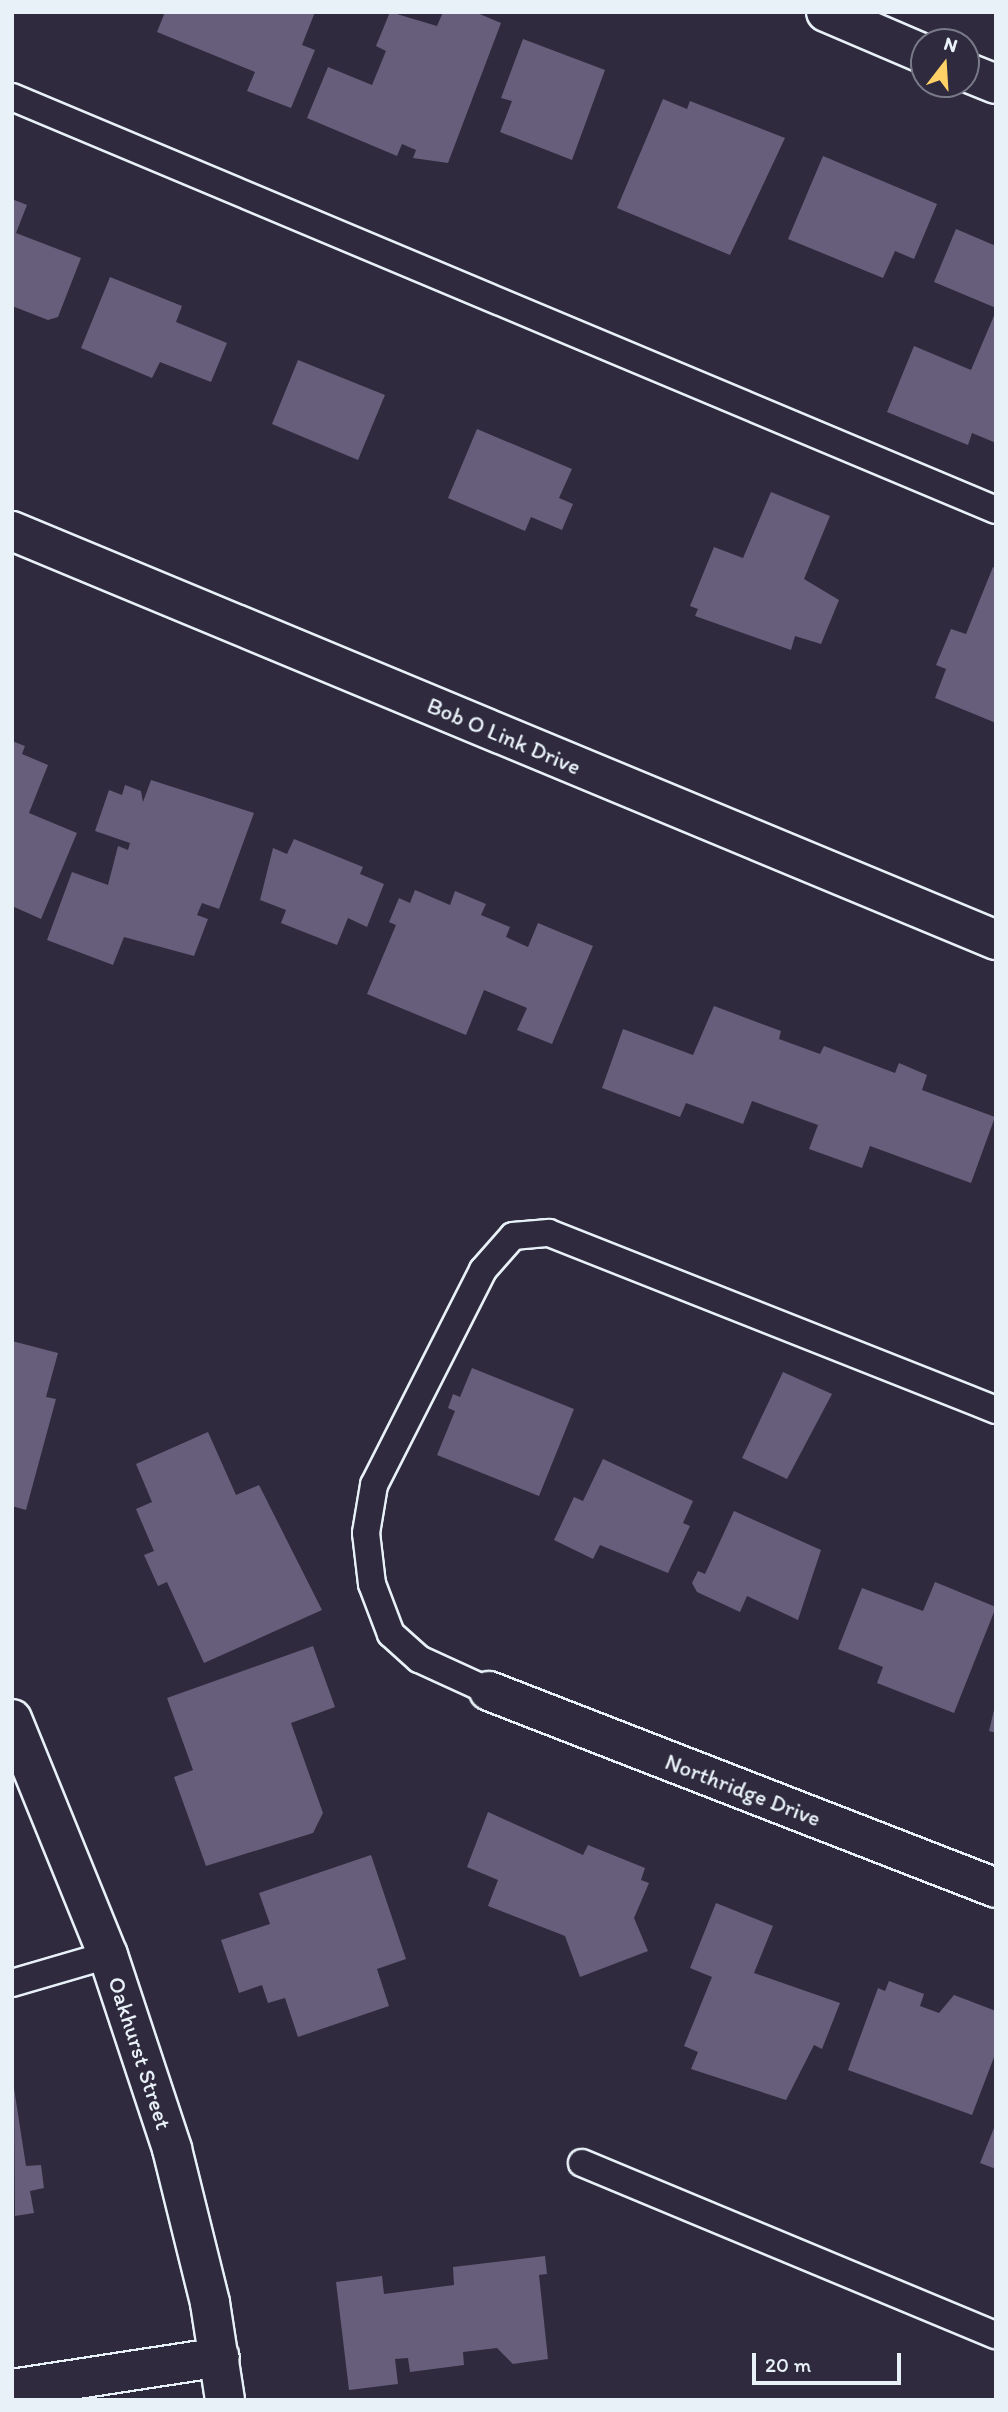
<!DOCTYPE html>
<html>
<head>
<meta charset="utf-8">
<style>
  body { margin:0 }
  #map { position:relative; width:1008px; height:2412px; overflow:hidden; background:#2f2a3d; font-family:Itim,sans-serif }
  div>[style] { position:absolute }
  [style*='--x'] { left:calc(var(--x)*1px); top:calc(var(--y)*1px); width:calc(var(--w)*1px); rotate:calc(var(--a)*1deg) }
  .building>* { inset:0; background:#675e7b }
  .roads { filter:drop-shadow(2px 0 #e8f1f8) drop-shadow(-2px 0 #e8f1f8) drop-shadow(0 2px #e8f1f8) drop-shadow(0 -2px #e8f1f8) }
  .lane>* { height:26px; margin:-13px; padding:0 13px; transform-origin:13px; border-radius:13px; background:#2f2a3d }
  .street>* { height:38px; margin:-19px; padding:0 19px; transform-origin:19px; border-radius:19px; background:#2f2a3d }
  span { translate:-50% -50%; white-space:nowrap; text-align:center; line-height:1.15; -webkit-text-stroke:5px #2f2a3d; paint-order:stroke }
  .street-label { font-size:23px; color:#e8f1f8 }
  .frame { position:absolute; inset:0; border:14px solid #e8f1f8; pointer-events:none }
  .north { position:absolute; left:910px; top:28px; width:70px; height:70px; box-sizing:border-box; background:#2f2a3d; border:2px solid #797a88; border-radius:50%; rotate:17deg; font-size:19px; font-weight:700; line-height:28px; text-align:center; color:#e8f1f8 }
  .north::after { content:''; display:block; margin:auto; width:24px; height:32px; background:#ffd166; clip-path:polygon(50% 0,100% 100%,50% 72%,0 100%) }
  .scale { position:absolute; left:752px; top:2353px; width:149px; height:32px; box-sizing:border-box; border:4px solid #e8f1f8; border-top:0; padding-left:9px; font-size:21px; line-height:24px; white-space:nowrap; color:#e8f1f8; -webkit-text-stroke:5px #2f2a3d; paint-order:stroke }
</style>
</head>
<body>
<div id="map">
  <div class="building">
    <div style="clip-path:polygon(165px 12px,315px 12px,302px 45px,315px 50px,291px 108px,247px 91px,255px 72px,157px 32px)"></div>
    <div style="clip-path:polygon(390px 12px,437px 26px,443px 12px,475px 12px,501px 23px,448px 163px,413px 158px,416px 150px,402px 144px,397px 156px,307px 118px,328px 67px,372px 85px,386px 51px,376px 46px)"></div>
    <div style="clip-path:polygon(523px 39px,605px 70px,572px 160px,500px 132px,512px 101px,501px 98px)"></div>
    <div style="clip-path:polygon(663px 99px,687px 109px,690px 101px,785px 138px,730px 255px,617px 208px)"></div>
    <div style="clip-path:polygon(823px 156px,937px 204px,914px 259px,895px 251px,883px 278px,788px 239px)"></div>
    <div style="clip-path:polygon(12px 199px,27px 205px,16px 233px,81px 258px,58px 317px,48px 320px,12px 306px)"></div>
    <div style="clip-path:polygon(956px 229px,996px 246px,996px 308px,934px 282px)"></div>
    <div style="clip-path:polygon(110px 277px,182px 306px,176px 322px,227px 343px,211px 382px,160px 362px,152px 378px,81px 348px)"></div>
    <div style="clip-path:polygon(996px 311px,996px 443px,972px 433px,968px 445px,887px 412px,914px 346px,971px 370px)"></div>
    <div style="clip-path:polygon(298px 360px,385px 395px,358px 460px,272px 424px)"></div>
    <div style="clip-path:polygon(477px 429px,572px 469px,559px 498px,573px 504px,562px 530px,531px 517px,525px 531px,448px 498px)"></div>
    <div style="clip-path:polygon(771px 492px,830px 516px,804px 579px,839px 600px,821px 644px,795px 636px,791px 650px,695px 616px,698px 609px,690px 606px,714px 547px,743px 558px)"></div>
    <div style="clip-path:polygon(993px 567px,996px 568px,996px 723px,935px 698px,946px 669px,936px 665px,951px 629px,966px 634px)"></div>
    <div style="clip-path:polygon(12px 741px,25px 746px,22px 754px,48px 765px,29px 813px,77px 833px,41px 919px,12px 906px)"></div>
    <div style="clip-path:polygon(151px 780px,254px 813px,219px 909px,202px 903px,197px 915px,208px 919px,194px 956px,124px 937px,113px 965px,47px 940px,72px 872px,108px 885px,118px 846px,128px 850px,130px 843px,95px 831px,109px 790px,122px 795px,125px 785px,141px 791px,143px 802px)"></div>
    <div style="clip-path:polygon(294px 839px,363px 867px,360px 874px,384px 884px,367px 927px,348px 918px,337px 945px,281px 923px,286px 910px,260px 900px,273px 848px,287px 854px)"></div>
    <div style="clip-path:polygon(415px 890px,450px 905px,455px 891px,486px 904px,481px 915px,510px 927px,506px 937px,528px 947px,538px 923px,593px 946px,552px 1044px,517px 1030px,527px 1008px,484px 990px,466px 1035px,367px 994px,396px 925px,389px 922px,399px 898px,410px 903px)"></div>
    <div style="clip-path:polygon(714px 1006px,781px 1031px,779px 1039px,820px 1054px,824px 1046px,895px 1073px,899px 1063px,927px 1075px,922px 1090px,995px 1117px,971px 1183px,870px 1146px,862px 1168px,809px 1149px,818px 1125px,752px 1101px,743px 1124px,686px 1103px,680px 1117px,602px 1088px,623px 1029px,693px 1055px)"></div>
    <div style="clip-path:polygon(12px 1341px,58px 1353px,46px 1397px,56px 1399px,26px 1510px,12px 1506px)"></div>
    <div style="clip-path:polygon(472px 1368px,574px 1409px,539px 1496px,437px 1455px,455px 1411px,448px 1408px,453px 1394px,460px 1397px)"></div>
    <div style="clip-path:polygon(783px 1372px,832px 1394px,787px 1479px,742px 1458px)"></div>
    <div style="clip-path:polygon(208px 1432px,236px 1495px,259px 1485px,322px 1610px,204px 1663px,167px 1582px,158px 1586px,144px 1555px,154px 1551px,136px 1509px,152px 1502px,136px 1464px)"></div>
    <div style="clip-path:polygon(603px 1459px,693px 1501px,683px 1523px,690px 1526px,668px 1573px,600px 1545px,593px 1559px,554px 1540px,574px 1497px,583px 1501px)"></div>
    <div style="clip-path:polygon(734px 1511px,821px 1550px,798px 1620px,747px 1596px,740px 1612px,697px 1592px,692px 1583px,698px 1571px,705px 1574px)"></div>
    <div style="clip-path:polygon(935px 1582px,996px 1607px,954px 1713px,877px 1683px,883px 1667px,838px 1649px,862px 1588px,923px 1611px)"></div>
    <div style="clip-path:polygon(313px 1646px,335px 1707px,291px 1723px,323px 1813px,313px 1833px,206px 1866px,174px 1777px,193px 1770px,167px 1698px)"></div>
    <div style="clip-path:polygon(995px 1706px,996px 1706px,996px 1733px,989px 1731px)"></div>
    <div style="clip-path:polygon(488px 1812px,583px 1855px,588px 1845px,645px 1868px,641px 1880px,649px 1883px,634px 1918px,648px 1951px,580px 1977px,565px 1936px,488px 1906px,498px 1880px,467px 1867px)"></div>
    <div style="clip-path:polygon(371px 1855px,406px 1959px,377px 1969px,389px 2006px,298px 2037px,285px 1998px,268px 2003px,262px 1985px,239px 1993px,221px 1940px,270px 1924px,259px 1893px)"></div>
    <div style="clip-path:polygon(716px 1903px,773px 1926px,754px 1973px,840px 2003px,822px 2049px,814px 2045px,786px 2100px,691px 2069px,698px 2052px,684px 2046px,712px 1977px,690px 1968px)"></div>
    <div style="clip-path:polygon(889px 1981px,924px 1994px,920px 2006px,939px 2013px,954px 1995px,996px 2011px,996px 2052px,972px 2115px,848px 2070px,878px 1988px,885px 1991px)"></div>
    <div style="clip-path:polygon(14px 2088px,26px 2166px,41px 2165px,44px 2188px,30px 2191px,34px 2213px,15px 2216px)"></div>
    <div style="clip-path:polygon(996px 2123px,996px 2169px,980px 2163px)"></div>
    <div style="clip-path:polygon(545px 2256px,547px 2274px,539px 2275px,548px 2359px,513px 2364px,497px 2348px,463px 2352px,464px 2365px,410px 2372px,408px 2358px,395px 2359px,398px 2384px,349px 2390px,336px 2282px,382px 2276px,384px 2294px,454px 2285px,453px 2267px)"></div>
  </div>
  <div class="roads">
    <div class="lane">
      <div style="--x:12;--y:97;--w:1067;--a:22.77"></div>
      <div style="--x:489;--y:1691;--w:77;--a:-155.4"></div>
      <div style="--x:419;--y:1659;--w:38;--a:-138"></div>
      <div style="--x:391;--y:1634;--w:53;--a:-110.8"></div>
      <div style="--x:372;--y:1584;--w:51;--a:-96.7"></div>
      <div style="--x:366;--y:1533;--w:49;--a:-80.5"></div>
      <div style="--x:374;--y:1485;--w:241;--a:-63.1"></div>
      <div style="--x:483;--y:1270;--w:45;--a:-48.6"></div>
      <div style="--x:513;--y:1236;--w:36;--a:-5"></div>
      <div style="--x:549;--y:1233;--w:481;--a:21.6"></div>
      <div style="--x:12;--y:1983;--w:100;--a:-16.3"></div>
      <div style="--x:582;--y:2163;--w:448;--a:22.6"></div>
    </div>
    <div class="street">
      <div style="--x:826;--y:12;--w:107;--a:23.2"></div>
      <div style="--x:966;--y:72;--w:32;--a:22"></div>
      <div style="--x:12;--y:531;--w:1066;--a:22.57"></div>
      <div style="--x:489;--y:1691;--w:544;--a:21.23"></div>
      <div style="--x:12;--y:1719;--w:255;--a:67.9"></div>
      <div style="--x:108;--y:1955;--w:204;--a:71.7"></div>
      <div style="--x:172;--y:2149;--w:159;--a:76.1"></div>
      <div style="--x:210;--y:2303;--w:98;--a:81.2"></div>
      <div style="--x:12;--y:2389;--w:210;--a:-8.7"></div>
    </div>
  </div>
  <div class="street-label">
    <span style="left:504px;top:736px;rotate:23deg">Bob O Link Drive</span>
    <span style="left:743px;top:1790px;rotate:21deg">Northridge Drive</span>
    <span style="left:140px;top:2053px;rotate:72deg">Oakhurst Street</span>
  </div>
  <div class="frame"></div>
  <div class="north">N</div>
  <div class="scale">20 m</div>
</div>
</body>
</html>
